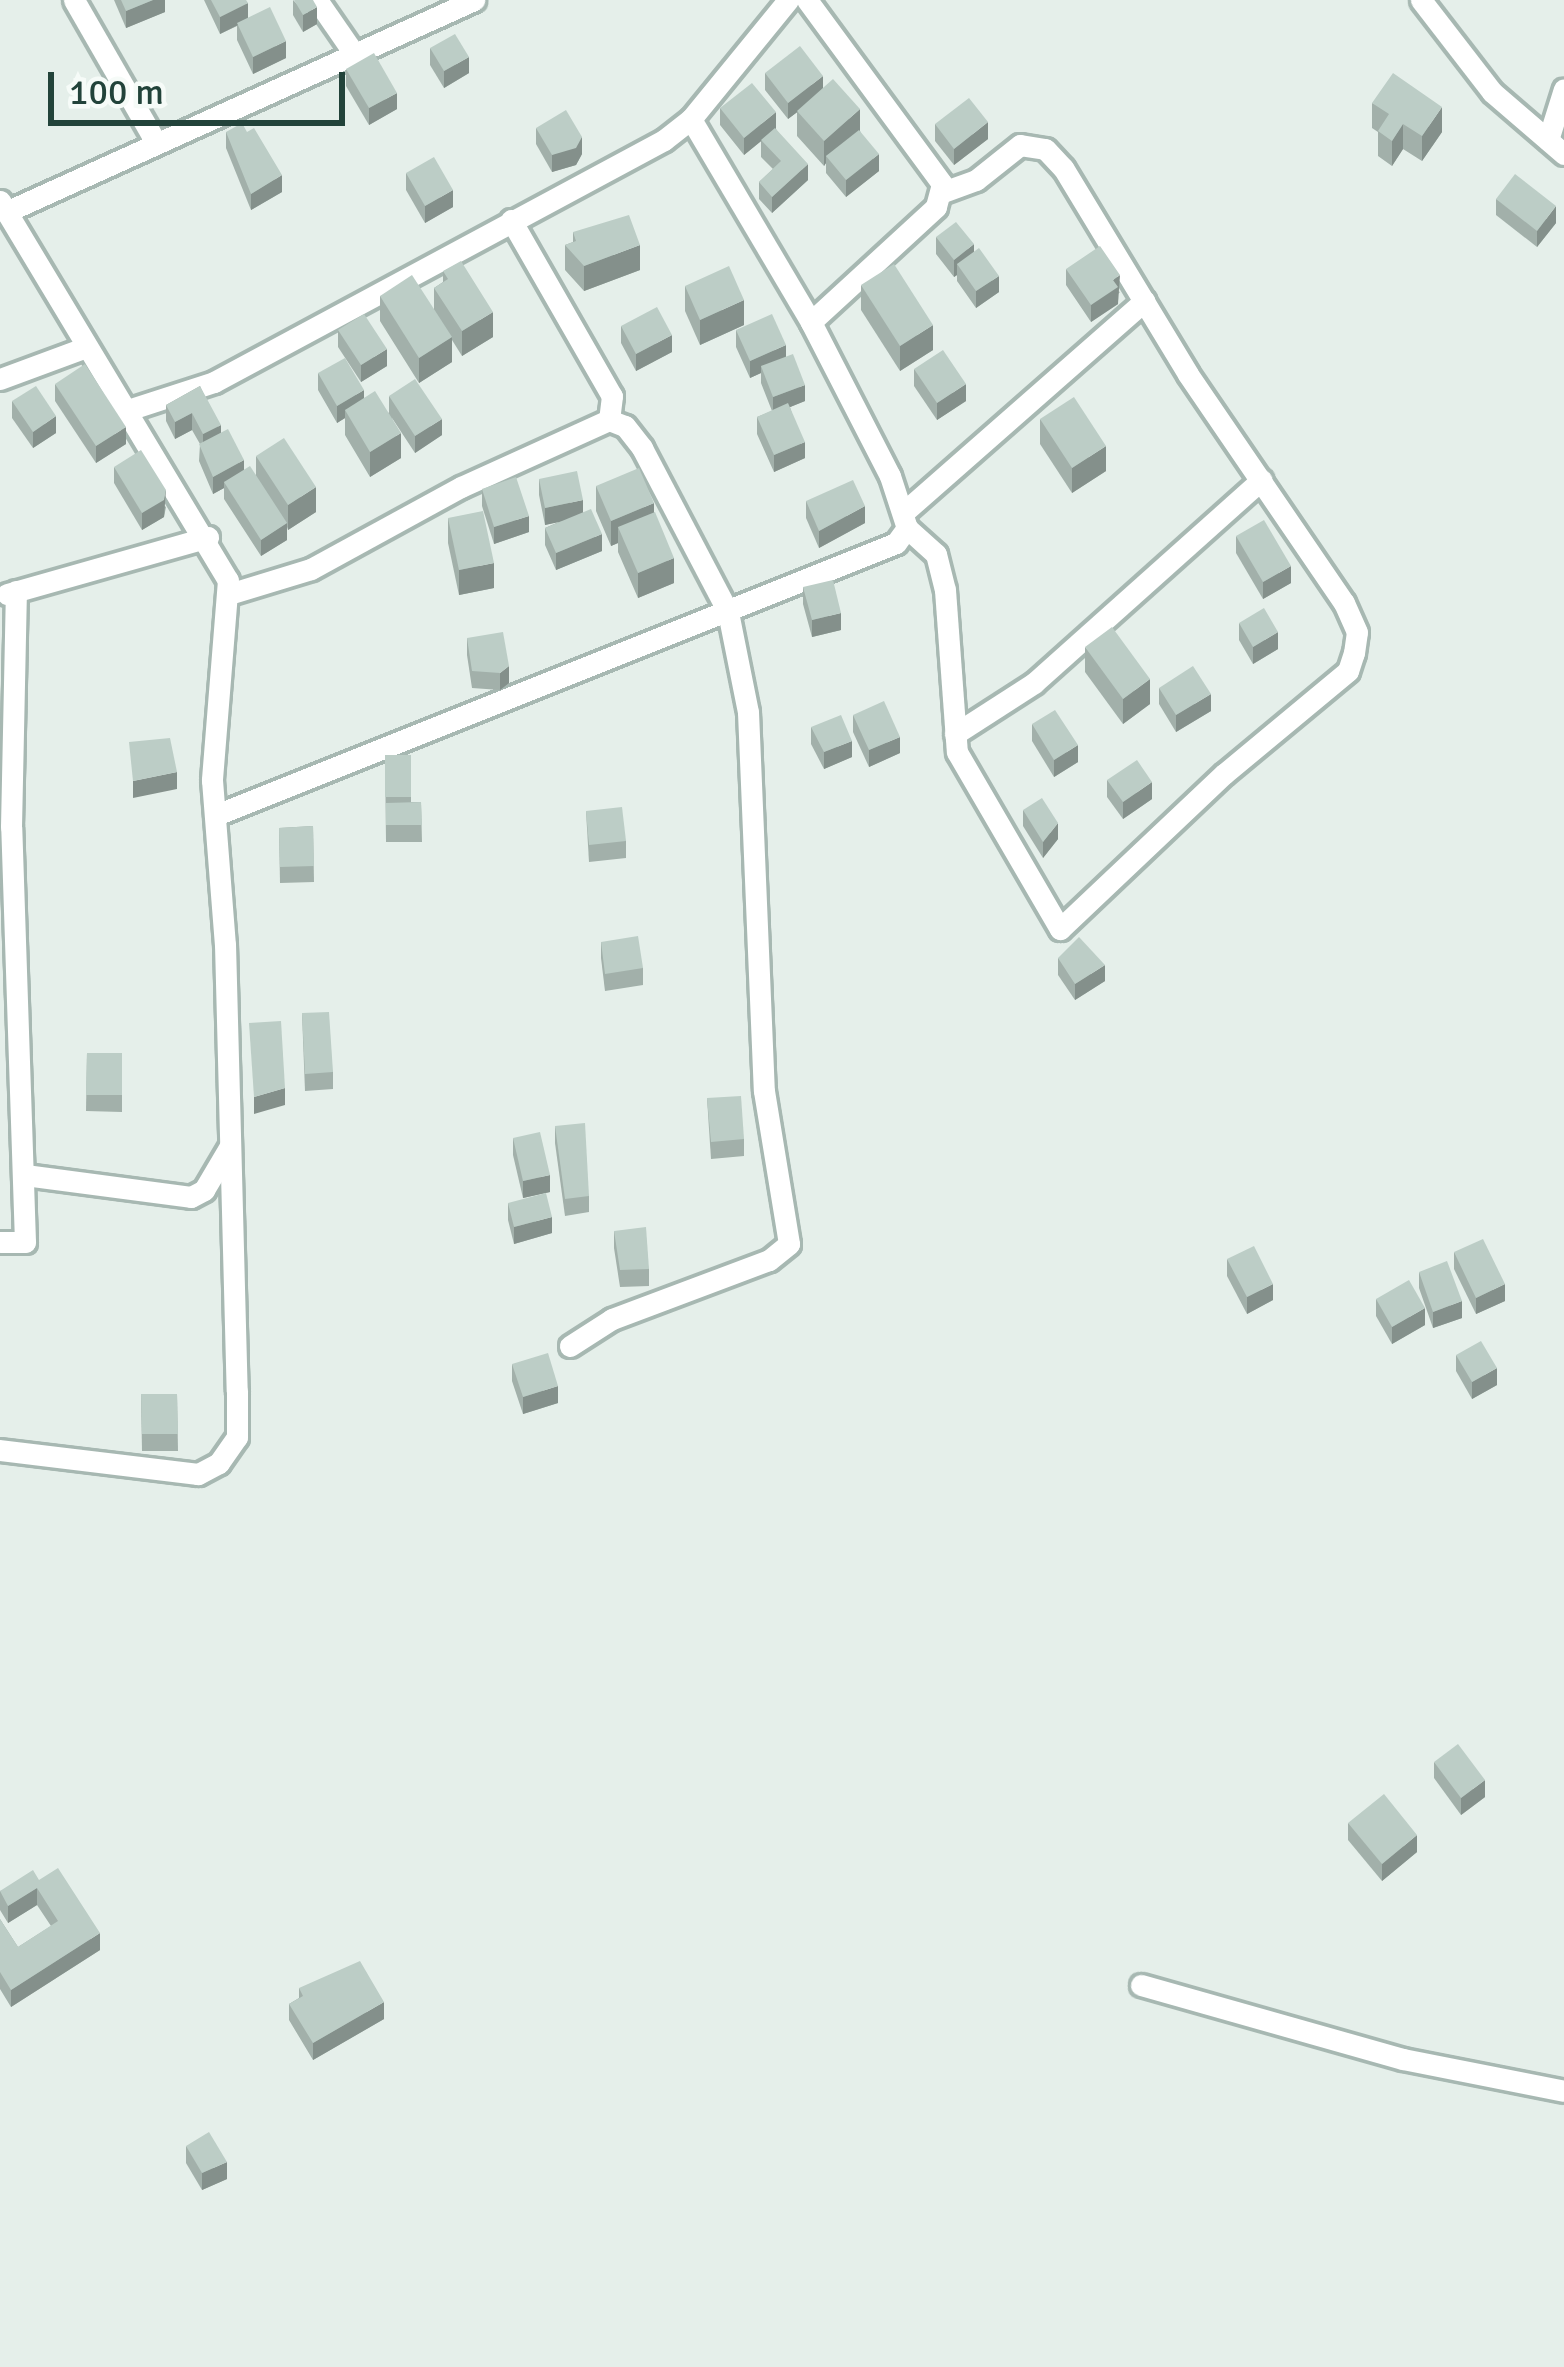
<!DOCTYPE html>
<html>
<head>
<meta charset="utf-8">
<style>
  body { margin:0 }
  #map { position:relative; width:1564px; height:2367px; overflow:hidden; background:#e5efea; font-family:Signika,sans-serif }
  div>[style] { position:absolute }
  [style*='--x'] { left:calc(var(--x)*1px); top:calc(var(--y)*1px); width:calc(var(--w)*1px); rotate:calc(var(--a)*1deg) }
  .roads { filter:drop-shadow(3px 0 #a7b8b2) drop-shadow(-3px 0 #a7b8b2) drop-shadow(0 3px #a7b8b2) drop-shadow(0 -3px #a7b8b2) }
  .minor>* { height:21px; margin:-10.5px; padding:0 10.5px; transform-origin:10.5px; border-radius:10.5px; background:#fff }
  .wall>* { inset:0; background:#a2b0aa }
  .shaded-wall>* { inset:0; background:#84908b }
  .building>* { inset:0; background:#bccdc6 }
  span { translate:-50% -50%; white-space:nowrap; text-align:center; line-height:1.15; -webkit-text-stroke:12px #f6fbf8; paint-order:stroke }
  .scale { position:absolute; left:48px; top:72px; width:297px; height:54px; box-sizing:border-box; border:6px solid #22433a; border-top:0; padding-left:15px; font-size:36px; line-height:42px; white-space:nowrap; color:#22433a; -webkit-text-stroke:9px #f6fbf8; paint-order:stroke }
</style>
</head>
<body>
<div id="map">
  <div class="roads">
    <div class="minor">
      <div style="--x:74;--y:0;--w:160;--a:60.1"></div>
      <div style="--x:317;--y:0;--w:63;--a:55.3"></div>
      <div style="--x:807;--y:0;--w:228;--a:53.7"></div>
      <div style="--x:942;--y:184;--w:24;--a:105"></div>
      <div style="--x:936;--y:207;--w:170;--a:137.4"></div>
      <div style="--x:1421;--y:0;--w:116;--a:52.3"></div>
      <div style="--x:1492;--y:92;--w:95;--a:40.7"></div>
      <div style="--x:1548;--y:140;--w:53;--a:-72.6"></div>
      <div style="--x:0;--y:201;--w:442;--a:59"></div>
      <div style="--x:228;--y:580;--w:201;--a:94.6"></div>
      <div style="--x:212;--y:780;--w:165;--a:85.5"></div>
      <div style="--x:225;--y:944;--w:447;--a:88.5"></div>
      <div style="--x:237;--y:1391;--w:46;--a:90"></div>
      <div style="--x:237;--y:1437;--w:32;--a:125"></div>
      <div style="--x:219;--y:1463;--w:24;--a:152"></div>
      <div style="--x:198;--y:1474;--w:199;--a:-173.1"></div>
      <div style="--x:6;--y:212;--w:514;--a:-24.37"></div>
      <div style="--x:511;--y:220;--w:203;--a:60.2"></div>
      <div style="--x:612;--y:396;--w:24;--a:97"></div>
      <div style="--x:0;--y:379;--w:90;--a:-20.3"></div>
      <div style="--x:131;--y:409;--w:87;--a:-18"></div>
      <div style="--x:214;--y:382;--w:511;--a:-28.27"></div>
      <div style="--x:664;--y:140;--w:34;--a:-38"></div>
      <div style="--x:691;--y:119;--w:154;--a:-50.8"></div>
      <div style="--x:904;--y:512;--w:320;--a:-41.3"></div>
      <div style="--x:907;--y:528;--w:39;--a:42"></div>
      <div style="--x:936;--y:554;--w:37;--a:76"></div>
      <div style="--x:945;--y:590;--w:162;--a:85.8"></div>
      <div style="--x:957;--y:752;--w:205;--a:59.8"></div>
      <div style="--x:1060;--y:929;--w:226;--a:-43.4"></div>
      <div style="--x:1224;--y:774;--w:161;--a:-39.7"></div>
      <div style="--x:1348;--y:671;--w:19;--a:-72"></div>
      <div style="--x:1354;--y:653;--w:21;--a:-82"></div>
      <div style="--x:1357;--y:632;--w:32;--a:-114"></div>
      <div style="--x:1344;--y:603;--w:277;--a:-124.3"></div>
      <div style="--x:1188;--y:374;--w:241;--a:-121.2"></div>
      <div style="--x:1063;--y:168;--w:26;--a:-133"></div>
      <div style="--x:1045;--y:149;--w:25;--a:-171"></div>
      <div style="--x:1020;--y:145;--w:56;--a:141.5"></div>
      <div style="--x:976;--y:180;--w:37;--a:160"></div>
      <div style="--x:7;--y:594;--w:209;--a:-15.8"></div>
      <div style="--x:229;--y:594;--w:86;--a:-17"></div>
      <div style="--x:311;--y:569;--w:171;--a:-28.7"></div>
      <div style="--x:461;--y:487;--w:162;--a:-24.4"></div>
      <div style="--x:609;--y:420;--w:17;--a:21"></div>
      <div style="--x:625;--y:426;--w:28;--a:52"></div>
      <div style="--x:642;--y:448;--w:185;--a:62.3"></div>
      <div style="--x:728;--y:612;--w:102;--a:78.7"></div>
      <div style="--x:748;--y:712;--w:379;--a:87.6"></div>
      <div style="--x:764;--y:1091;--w:155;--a:80.7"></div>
      <div style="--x:789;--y:1244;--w:26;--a:141"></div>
      <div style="--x:769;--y:1260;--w:168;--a:159.4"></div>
      <div style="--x:612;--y:1319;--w:50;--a:147.3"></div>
      <div style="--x:955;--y:734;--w:94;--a:-32.8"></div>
      <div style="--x:1034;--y:683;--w:305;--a:-41.8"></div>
      <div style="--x:216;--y:815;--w:732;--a:-21.8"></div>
      <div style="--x:896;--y:543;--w:19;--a:-54"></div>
      <div style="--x:907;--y:528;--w:55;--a:-108.1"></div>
      <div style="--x:890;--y:476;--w:173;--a:-117.2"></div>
      <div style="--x:811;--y:322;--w:236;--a:-120.6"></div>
      <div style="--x:25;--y:1175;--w:167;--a:7.5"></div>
      <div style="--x:191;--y:1197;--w:15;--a:-28"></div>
      <div style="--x:204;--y:1190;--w:51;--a:-59.4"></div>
      <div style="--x:0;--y:1242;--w:25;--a:0"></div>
      <div style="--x:25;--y:1242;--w:415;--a:-91.9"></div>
      <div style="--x:11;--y:827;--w:236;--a:-88.8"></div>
      <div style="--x:1141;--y:1985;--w:272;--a:15.8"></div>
      <div style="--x:1403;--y:2059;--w:164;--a:11.2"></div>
    </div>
  </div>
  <div class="wall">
    <div style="clip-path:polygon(114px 0,165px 0,165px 12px,126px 28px)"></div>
    <div style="clip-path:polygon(204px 0,246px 0,248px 18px,286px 58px,253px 74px,237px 40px,237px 26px,220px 34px)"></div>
    <div style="clip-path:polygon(293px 0,317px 24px,303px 32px,293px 15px)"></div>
    <div style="clip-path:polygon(430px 48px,469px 73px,444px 88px,430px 65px)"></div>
    <div style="clip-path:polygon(346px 69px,397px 109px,369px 125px,346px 86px)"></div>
    <div style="clip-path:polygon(765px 73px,823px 88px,860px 131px,879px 171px,846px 197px,826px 173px,826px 163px,824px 166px,797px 136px,797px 112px,788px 119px,765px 90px)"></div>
    <div style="clip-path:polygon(1372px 103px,1442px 132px,1422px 161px,1403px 149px,1392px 166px,1378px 156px,1378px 132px,1372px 128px)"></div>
    <div style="clip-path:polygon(720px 108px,776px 129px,808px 180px,772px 213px,759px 199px,759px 182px,773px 169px,761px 157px,761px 141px,744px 155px,720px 125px)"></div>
    <div style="clip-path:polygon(935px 124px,988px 139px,954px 165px,935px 141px)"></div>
    <div style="clip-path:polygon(536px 128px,582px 154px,576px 165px,552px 172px,536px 144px)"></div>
    <div style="clip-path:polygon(226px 132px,247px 132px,282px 192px,251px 210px,226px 148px)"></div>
    <div style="clip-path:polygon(406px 173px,453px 207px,425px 223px,406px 190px)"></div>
    <div style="clip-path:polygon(1496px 199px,1556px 223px,1537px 247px,1496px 215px)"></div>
    <div style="clip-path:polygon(573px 232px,640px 270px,584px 291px,565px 270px,565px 245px,573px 242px)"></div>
    <div style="clip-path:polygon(936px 237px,974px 252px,999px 292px,976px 308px,957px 281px,957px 275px,954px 277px,936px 254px)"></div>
    <div style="clip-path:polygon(1066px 269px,1120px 292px,1118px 294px,1118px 304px,1091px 322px,1066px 285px)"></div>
    <div style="clip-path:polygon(443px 271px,493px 337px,462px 356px,452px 340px,452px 362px,419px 383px,380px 321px,380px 296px,434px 310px,434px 288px,443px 282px)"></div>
    <div style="clip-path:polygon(861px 285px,933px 350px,900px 371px,861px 310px)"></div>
    <div style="clip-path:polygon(685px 286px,744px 325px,700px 345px,685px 311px)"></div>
    <div style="clip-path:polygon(621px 326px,672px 352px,636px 371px,621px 343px)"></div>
    <div style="clip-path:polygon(338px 330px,387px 366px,361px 382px,338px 347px)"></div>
    <div style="clip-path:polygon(736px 330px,786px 357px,805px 401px,790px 407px,805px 458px,774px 472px,757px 434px,757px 417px,772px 411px,761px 383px,761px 373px,750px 378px,736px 347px)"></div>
    <div style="clip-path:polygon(914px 369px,966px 401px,937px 420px,914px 386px)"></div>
    <div style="clip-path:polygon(318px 373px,389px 413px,389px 396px,442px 435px,415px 453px,392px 418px,401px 458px,370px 477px,345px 435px,345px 418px,337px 423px,318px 390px)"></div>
    <div style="clip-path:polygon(55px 384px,126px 444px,96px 463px,55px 401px)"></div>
    <div style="clip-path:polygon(200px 386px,221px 433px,244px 470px,256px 475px,256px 456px,316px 512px,288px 530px,287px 527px,287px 540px,261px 556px,224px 499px,224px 488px,213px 494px,199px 461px,200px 444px,192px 430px,175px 439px,166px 421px,166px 405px)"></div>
    <div style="clip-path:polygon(12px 401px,56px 433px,33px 448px,12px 418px)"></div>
    <div style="clip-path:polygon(1040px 419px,1106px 471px,1072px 493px,1040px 444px)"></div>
    <div style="clip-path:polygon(114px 467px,166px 507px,164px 517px,142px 530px,114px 483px)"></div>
    <div style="clip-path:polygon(539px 479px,583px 512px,602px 551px,556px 570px,545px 545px,545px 528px,561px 521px,545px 525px,539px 495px)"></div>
    <div style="clip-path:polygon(596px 486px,654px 512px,674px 583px,638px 598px,618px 552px,618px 543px,611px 546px,596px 511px)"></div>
    <div style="clip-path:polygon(482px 489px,529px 532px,494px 544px,482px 506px)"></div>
    <div style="clip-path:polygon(806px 501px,865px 523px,819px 548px,806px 518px)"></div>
    <div style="clip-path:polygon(448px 518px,494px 588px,459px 595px,448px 543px)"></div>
    <div style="clip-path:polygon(1236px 536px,1291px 583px,1263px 599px,1236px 553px)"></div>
    <div style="clip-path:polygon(803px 587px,841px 630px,812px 637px,803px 604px)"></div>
    <div style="clip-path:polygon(1239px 623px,1278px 649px,1253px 664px,1239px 640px)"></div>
    <div style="clip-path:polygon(467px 638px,509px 683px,500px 690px,472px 688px,467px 655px)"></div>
    <div style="clip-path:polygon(1085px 647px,1150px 704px,1123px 724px,1085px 672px)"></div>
    <div style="clip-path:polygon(1159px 688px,1211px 711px,1176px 732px,1159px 704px)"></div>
    <div style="clip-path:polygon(853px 715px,900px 753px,869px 767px,853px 732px)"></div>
    <div style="clip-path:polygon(1032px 724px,1078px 762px,1054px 777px,1032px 741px)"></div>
    <div style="clip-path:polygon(811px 727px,852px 757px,824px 769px,811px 744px)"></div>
    <div style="clip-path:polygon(385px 755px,411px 755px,411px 802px,421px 802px,422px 842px,386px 842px)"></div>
    <div style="clip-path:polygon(1107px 780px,1152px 799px,1123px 819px,1107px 797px)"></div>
    <div style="clip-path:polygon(1023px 810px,1058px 839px,1043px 858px,1023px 826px)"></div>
    <div style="clip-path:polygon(586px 811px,626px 841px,626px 858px,589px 862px)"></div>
    <div style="clip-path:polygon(313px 826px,314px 882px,280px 883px,279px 828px)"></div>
    <div style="clip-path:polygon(601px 942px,643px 968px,643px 985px,605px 991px,601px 958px)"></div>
    <div style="clip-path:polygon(1058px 958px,1105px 981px,1075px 1000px,1058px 975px)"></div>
    <div style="clip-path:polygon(302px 1013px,333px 1072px,333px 1089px,305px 1091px)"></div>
    <div style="clip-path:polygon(87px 1053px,122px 1053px,122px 1112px,86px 1111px)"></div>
    <div style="clip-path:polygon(707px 1098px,744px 1139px,744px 1156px,711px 1159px)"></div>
    <div style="clip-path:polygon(555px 1126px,589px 1196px,589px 1212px,565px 1216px,555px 1143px)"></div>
    <div style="clip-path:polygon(513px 1138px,550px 1192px,523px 1198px,513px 1155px)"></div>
    <div style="clip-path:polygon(508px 1203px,552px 1233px,514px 1244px,508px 1220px)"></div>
    <div style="clip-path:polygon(614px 1231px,649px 1269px,649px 1286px,620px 1287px,614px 1248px)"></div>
    <div style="clip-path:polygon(1454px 1252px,1505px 1301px,1476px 1314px,1454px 1269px)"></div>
    <div style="clip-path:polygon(1227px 1259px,1273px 1300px,1247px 1314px,1227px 1276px)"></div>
    <div style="clip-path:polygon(1419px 1272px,1462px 1318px,1433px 1328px,1419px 1288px)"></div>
    <div style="clip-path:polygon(1376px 1299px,1425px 1325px,1392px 1344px,1376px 1316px)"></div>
    <div style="clip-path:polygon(1456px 1355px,1497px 1385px,1472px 1399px,1456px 1371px)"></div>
    <div style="clip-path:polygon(512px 1364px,558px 1403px,523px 1414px,512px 1381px)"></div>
    <div style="clip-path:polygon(141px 1394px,177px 1394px,178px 1451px,142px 1451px)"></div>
    <div style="clip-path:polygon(1434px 1762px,1485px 1797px,1461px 1815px,1434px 1778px)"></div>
    <div style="clip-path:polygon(1348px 1823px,1417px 1852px,1382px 1881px,1348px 1840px)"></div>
    <div style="clip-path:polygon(39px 1880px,100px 1950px,11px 2007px,0 1989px,0 1919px,18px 1947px,51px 1926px,37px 1905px,8px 1923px,0 1910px,0 1891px)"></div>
    <div style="clip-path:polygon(299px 1988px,384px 2019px,313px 2060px,289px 2020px,289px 2004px,299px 1998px)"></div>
    <div style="clip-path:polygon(186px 2146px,227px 2179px,202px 2190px,186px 2163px)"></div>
  </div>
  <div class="shaded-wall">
    <div style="clip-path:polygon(153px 0,165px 0,165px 12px,126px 28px,126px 11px)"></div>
    <div style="clip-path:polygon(248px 3px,248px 20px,220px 34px,220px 17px)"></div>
    <div style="clip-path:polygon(317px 7px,317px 24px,303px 32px,303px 15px)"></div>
    <div style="clip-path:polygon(286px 41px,286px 58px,253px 74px,253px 57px)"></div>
    <div style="clip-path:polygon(469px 57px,469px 73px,444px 88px,444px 71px)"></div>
    <div style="clip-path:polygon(823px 76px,823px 93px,788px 119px,788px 103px)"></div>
    <div style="clip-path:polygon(397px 93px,397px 109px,369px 125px,369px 108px)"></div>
    <div style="clip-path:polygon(1442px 107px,1442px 132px,1422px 161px,1422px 136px)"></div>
    <div style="clip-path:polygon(860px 109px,860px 134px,826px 156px,826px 163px,824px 166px,824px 141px)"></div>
    <div style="clip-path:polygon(776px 112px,776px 129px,744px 155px,744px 138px)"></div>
    <div style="clip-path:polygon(988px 122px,988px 139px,954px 165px,954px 149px)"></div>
    <div style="clip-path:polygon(1403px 124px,1403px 149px,1392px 166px,1392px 141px)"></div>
    <div style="clip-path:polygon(582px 137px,582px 154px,576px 165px,552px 172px,552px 155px)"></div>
    <div style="clip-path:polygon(879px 154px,879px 171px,846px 197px,846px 180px)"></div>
    <div style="clip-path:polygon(808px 164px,808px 180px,772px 213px,772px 197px)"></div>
    <div style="clip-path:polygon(282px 175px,282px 192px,251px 210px,251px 194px)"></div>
    <div style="clip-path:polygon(453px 190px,453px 207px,425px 223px,425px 206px)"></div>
    <div style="clip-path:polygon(1556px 206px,1556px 223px,1537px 247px,1537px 231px)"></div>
    <div style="clip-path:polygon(974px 244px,974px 261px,957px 264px,957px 275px,954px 277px,954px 260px)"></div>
    <div style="clip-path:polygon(640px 245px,640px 270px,584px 291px,584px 266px)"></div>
    <div style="clip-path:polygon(1120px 275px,1118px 304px,1091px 322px,1091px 305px,1113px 280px)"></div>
    <div style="clip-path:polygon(999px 276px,999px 292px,976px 308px,976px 291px)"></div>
    <div style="clip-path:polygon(744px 300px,744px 325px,700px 345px,700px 320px)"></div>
    <div style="clip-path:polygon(493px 312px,493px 337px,462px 356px,462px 331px)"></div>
    <div style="clip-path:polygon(933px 325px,933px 350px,900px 371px,900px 346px)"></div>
    <div style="clip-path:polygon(672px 335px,672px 352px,636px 371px,636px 354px)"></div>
    <div style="clip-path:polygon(452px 337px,452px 362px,419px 383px,419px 358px)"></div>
    <div style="clip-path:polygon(786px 345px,786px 362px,761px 366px,761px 373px,750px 378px,750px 361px)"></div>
    <div style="clip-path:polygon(387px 349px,387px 366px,361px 382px,361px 365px)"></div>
    <div style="clip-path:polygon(966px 384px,966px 401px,937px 420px,937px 403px)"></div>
    <div style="clip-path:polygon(805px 385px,805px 401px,773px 414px,773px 397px)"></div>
    <div style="clip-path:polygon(364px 390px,364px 407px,345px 410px,345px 418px,337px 423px,337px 406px)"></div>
    <div style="clip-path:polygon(192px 413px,192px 430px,175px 439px,175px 422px)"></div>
    <div style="clip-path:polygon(56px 416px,56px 433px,33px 448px,33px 432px)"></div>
    <div style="clip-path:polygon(442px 419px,442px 435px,415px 453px,415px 436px)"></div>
    <div style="clip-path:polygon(221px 425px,221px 441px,203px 451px,203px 434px)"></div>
    <div style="clip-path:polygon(126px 427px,126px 444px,96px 463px,96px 446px)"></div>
    <div style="clip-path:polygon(401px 433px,401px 458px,370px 477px,370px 452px)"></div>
    <div style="clip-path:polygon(805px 442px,805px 458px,774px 472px,774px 455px)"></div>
    <div style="clip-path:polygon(1106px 446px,1106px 471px,1072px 493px,1072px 468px)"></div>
    <div style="clip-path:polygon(244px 460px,244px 477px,224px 482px,224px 488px,213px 494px,213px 477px)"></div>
    <div style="clip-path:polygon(316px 487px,316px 512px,288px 530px,288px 505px)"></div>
    <div style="clip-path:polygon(166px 490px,164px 517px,142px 530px,142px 513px)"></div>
    <div style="clip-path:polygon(583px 500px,583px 517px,545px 525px,545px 508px)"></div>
    <div style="clip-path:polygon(654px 503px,654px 528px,618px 527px,618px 543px,611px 546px,611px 521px)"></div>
    <div style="clip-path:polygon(865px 506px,865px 523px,819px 548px,819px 531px)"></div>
    <div style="clip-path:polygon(529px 516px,529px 532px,494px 544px,494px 527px)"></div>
    <div style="clip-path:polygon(287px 523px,287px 540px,261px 556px,261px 540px)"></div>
    <div style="clip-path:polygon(602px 534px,602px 551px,556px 570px,556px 553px)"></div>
    <div style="clip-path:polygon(674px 558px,674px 583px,638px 598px,638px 573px)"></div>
    <div style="clip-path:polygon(494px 563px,494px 588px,459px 595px,459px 570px)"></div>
    <div style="clip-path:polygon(1291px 566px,1291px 583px,1263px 599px,1263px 582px)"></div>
    <div style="clip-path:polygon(841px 613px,841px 630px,812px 637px,812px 620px)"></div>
    <div style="clip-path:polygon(1278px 632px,1278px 649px,1253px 664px,1253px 647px)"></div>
    <div style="clip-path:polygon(509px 666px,509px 683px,500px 690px,500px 673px)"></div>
    <div style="clip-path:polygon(1150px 679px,1150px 704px,1123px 724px,1123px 699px)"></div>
    <div style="clip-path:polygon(1211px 694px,1211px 711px,1176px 732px,1176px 715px)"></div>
    <div style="clip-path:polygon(900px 737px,900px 753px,869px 767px,869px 750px)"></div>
    <div style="clip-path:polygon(852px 741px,852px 757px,824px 769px,824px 752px)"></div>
    <div style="clip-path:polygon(1078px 745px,1078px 762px,1054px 777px,1054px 760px)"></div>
    <div style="clip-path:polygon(177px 772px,177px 789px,133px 798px,133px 781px)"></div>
    <div style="clip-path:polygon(1152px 782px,1152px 799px,1123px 819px,1123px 802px)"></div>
    <div style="clip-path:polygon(1058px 823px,1058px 839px,1043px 858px,1043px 842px)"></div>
    <div style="clip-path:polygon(1105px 965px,1105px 981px,1075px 1000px,1075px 984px)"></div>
    <div style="clip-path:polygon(285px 1088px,285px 1105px,254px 1114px,254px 1097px)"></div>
    <div style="clip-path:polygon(550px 1175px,550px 1192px,523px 1198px,523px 1181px)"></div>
    <div style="clip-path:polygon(552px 1217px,552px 1233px,514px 1244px,514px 1227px)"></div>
    <div style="clip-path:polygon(1273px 1284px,1273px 1300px,1247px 1314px,1247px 1297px)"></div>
    <div style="clip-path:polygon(1505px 1284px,1505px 1301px,1476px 1314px,1476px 1298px)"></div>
    <div style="clip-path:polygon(1462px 1301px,1462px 1318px,1433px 1328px,1433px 1312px)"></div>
    <div style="clip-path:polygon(1425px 1308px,1425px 1325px,1392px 1344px,1392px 1327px)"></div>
    <div style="clip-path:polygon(1497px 1368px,1497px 1385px,1472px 1399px,1472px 1382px)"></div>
    <div style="clip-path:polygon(558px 1386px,558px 1403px,523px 1414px,523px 1397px)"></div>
    <div style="clip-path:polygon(1485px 1780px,1485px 1797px,1461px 1815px,1461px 1798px)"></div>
    <div style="clip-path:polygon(1417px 1835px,1417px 1852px,1382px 1881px,1382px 1864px)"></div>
    <div style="clip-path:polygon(37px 1888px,37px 1905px,8px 1923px,8px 1906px)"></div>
    <div style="clip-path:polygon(100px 1933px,100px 1950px,11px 2007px,11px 1990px)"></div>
    <div style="clip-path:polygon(384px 2002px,384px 2019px,313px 2060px,313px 2043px)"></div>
    <div style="clip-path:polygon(227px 2162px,227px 2179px,202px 2190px,202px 2173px)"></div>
  </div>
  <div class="building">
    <div style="clip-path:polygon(121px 0,153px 0,126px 11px)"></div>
    <div style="clip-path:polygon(211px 0,246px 0,248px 3px,220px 17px)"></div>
    <div style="clip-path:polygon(294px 0,313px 0,317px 7px,303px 15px)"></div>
    <div style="clip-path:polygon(270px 7px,286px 41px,253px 57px,237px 23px)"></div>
    <div style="clip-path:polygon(455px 34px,469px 57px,444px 71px,430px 48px)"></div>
    <div style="clip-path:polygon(800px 46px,823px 76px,788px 103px,765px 73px)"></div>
    <div style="clip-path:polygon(374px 53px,397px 93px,369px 108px,346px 69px)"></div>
    <div style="clip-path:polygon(1393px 73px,1442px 107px,1422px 136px,1403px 124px,1392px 141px,1378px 131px,1389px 114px,1372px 103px)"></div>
    <div style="clip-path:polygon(833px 79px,860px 109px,824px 141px,797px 111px)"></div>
    <div style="clip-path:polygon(752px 83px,776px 112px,744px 138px,720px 108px)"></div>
    <div style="clip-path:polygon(969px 98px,988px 122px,954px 149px,935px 124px)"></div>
    <div style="clip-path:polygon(566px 110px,582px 137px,576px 148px,552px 155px,536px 128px)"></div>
    <div style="clip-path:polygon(242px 123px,247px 132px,254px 128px,282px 175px,251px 194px,226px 132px)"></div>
    <div style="clip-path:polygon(775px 128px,808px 164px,772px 197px,759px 182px,781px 161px,761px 140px)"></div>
    <div style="clip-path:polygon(859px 130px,879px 154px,846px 180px,826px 156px)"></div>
    <div style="clip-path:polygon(434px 157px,453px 190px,425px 206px,406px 173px)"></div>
    <div style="clip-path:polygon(1515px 174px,1556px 206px,1537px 231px,1496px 199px)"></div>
    <div style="clip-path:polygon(629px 215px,640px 245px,584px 266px,565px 245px,576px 241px,573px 232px)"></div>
    <div style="clip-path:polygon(956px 222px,974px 244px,954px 260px,936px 237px)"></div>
    <div style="clip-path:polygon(1100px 246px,1120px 275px,1113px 280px,1118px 287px,1091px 305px,1066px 269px)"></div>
    <div style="clip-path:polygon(979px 248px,999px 276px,976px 291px,957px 264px)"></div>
    <div style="clip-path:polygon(461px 261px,493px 312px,462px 331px,434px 288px,448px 279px,443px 271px)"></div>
    <div style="clip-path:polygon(894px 264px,933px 325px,900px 346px,861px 285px)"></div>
    <div style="clip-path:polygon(729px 266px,744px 300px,700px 320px,685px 286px)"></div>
    <div style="clip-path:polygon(412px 275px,452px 337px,419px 358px,380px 296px)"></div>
    <div style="clip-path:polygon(657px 307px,672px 335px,636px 354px,621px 326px)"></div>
    <div style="clip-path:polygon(364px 314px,387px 349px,361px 365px,338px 330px)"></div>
    <div style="clip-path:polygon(772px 314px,786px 345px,750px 361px,736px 330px)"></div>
    <div style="clip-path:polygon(943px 350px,966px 384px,937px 403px,914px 369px)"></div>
    <div style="clip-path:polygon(793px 354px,805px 385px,773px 397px,761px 366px)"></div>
    <div style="clip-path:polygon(345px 358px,364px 390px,337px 406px,318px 373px)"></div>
    <div style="clip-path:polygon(85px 364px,126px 427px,96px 446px,55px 384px)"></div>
    <div style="clip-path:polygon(415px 379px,442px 419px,415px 436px,389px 396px)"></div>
    <div style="clip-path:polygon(36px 386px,56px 416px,33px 432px,12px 401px)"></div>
    <div style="clip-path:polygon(200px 386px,221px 425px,203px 434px,192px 413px,175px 422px,166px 405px)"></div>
    <div style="clip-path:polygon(375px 391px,401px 433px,370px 452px,345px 410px)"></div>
    <div style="clip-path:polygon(1074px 397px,1106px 446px,1072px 468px,1040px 419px)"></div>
    <div style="clip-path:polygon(788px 403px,805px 442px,774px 455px,757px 417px)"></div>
    <div style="clip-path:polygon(228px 429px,244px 460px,213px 477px,199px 444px)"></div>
    <div style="clip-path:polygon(284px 438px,316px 487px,288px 505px,256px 456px)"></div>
    <div style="clip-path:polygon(141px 450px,166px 490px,164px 500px,142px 513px,114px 467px)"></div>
    <div style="clip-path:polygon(250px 466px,287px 523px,261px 540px,224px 482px)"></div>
    <div style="clip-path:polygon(639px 468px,654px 503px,611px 521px,596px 486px)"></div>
    <div style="clip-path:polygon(577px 471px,583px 500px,545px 508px,539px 479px)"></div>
    <div style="clip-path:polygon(516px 477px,529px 516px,494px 527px,482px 489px)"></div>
    <div style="clip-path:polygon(853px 480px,865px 506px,819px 531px,806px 501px)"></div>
    <div style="clip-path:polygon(591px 509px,602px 534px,556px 553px,545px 528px)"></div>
    <div style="clip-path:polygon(483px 511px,494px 563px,459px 570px,448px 518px)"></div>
    <div style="clip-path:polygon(655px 512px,674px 558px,638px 573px,618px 527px)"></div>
    <div style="clip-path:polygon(1264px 520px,1291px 566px,1263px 582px,1236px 536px)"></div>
    <div style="clip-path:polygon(833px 580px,841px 613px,812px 620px,803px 587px)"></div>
    <div style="clip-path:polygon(1264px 608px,1278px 632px,1253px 647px,1239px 623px)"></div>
    <div style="clip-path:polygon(1112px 627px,1150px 679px,1123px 699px,1085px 647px)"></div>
    <div style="clip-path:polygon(503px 632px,509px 666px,500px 673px,472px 671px,467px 638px)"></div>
    <div style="clip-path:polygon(1193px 666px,1211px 694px,1176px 715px,1159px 688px)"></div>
    <div style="clip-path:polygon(884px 701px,900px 737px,869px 750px,853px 715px)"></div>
    <div style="clip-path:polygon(1055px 710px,1078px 745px,1054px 760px,1032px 724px)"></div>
    <div style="clip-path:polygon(841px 715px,852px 741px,824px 752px,811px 727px)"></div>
    <div style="clip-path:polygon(170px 738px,177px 772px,133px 781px,129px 742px)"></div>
    <div style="clip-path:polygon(385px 755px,411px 755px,411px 797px,385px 797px)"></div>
    <div style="clip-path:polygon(1137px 760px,1152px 782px,1123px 802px,1107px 780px)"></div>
    <div style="clip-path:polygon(1042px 798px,1058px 823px,1043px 842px,1023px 810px)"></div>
    <div style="clip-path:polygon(421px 802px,422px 825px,386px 825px,386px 803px)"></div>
    <div style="clip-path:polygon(622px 807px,626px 841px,589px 845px,586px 811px)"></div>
    <div style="clip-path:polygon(313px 826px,314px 866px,280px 867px,279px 828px)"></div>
    <div style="clip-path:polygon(638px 936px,643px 968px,605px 974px,601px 942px)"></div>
    <div style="clip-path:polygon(1079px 937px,1105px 965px,1075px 984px,1058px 958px)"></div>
    <div style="clip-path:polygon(329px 1012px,333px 1072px,305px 1074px,302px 1013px)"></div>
    <div style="clip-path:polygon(281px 1021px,285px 1088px,254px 1097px,249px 1023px)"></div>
    <div style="clip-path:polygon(87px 1053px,122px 1053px,122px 1095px,86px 1095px)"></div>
    <div style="clip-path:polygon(741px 1096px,744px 1139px,711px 1142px,707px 1098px)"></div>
    <div style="clip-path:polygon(585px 1123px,589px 1196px,565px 1199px,555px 1126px)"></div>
    <div style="clip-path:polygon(540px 1132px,550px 1175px,523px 1181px,513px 1138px)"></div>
    <div style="clip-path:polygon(546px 1193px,552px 1217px,514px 1227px,508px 1203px)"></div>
    <div style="clip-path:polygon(646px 1227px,649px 1269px,620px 1270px,614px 1231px)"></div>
    <div style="clip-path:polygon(1483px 1239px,1505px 1284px,1476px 1298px,1454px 1252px)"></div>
    <div style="clip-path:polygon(1254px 1246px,1273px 1284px,1247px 1297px,1227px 1259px)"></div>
    <div style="clip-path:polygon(1447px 1261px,1462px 1301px,1433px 1312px,1419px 1272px)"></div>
    <div style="clip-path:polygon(1409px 1280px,1425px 1308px,1392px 1327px,1376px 1299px)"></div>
    <div style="clip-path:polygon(1481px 1341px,1497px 1368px,1472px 1382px,1456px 1355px)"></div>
    <div style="clip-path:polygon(548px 1353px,558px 1386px,523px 1397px,512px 1364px)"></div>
    <div style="clip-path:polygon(141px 1394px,177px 1394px,178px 1434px,142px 1434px)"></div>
    <div style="clip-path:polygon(1458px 1744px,1485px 1780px,1461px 1798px,1434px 1762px)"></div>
    <div style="clip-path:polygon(1384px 1794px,1417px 1835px,1382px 1864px,1348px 1823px)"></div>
    <div style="clip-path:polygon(58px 1868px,100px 1933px,11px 1990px,0 1972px,0 1919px,18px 1947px,58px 1921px,37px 1888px,8px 1906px,0 1891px,33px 1870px,39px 1880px)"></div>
    <div style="clip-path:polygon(360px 1961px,384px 2002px,313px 2043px,289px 2004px,303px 1996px,299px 1988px)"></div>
    <div style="clip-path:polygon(209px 2132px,227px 2162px,202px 2173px,186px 2146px)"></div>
  </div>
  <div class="scale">100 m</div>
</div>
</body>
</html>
